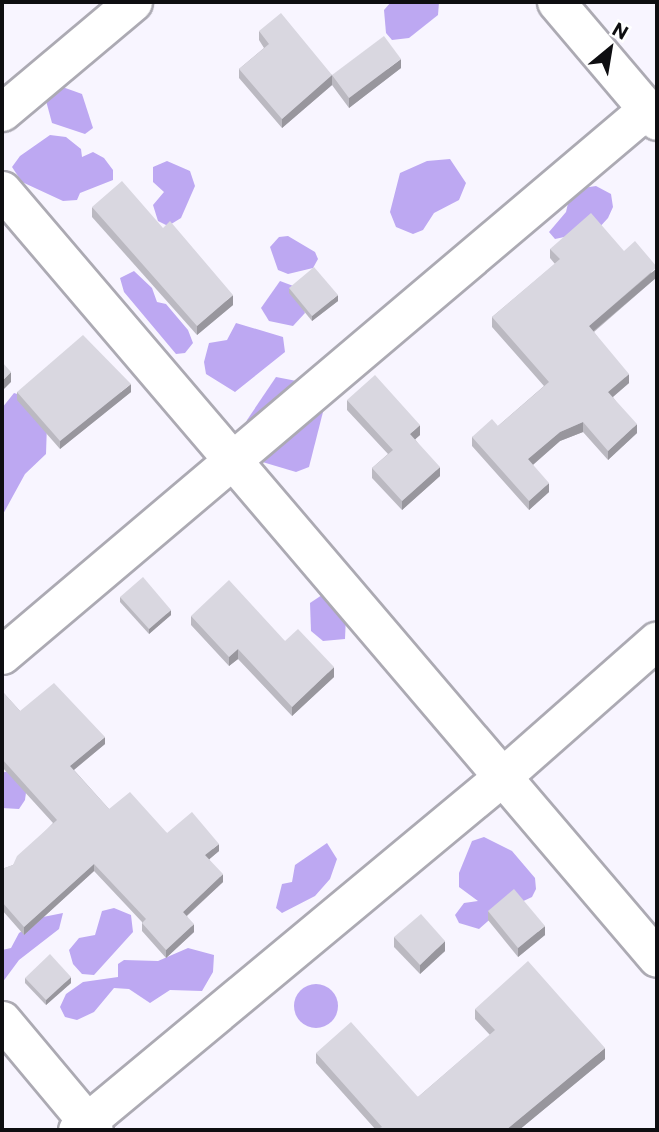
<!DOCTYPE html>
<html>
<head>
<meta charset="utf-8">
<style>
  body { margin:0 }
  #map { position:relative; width:659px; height:1132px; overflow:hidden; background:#f8f5ff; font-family:Commissioner,sans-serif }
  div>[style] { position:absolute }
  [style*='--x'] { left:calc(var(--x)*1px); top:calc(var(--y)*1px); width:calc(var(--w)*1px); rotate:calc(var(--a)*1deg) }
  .forest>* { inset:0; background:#bda8f2 }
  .round { border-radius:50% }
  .roads { filter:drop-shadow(2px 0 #acaab3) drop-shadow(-2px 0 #acaab3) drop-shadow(0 2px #acaab3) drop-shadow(0 -2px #acaab3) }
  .minor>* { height:37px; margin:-18.5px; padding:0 18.5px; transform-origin:18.5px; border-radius:18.5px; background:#fff }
  .wall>* { inset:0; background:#bbb9c1 }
  .shaded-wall>* { inset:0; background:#98969d }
  .building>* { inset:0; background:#d9d7e0 }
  span { translate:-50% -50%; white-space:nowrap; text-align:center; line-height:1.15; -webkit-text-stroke:5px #fff; paint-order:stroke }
  .frame { position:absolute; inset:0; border:4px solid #0e0e11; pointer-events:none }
  .north { position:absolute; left:575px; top:14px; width:70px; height:70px; -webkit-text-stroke:5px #fff; paint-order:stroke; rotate:30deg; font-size:19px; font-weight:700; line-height:28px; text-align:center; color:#0e0e11 }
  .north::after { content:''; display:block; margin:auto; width:24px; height:32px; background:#0e0e11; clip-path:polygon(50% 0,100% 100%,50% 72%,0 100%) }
</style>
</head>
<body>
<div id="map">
  <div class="forest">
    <div style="clip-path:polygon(391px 2px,439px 2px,438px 15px,409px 38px,392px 40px,386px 33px,384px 10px)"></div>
    <div style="clip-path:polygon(57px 85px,82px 94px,93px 128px,85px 134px,52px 123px,45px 97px)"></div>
    <div style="clip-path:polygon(50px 135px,66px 137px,81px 149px,82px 157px,93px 152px,104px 158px,113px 170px,113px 180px,80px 193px,77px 200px,63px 201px,22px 182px,12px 167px,20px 156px)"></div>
    <div style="clip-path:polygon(450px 159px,466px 183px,459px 200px,434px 213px,423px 230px,413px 234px,396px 227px,390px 212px,400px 173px,427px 161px)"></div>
    <div style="clip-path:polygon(167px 161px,190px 171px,195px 186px,181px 218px,168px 226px,158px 221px,153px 205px,164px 192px,153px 182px,153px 167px)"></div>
    <div style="clip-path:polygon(596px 186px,611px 194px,613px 207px,608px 218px,597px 230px,555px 239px,549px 232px,566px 212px,569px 199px,583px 188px)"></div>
    <div style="clip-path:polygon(288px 236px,315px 252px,318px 259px,313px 268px,288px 274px,278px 270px,270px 247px,279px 237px)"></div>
    <div style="clip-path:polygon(134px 271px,152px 288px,157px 302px,166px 304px,188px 330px,193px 343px,185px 353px,176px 354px,124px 292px,120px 278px)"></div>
    <div style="clip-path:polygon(280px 281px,296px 287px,305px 313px,293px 326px,269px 321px,261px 308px)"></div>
    <div style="clip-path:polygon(236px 323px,283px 337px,285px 352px,235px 392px,206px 374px,204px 362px,209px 343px,227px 340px)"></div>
    <div style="clip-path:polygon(276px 377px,312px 384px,324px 408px,309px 467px,296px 472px,252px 459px,239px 444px,247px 420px)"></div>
    <div style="clip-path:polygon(14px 393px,36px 400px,47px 424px,46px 454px,25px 474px,2px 516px,2px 408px)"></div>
    <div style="clip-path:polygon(322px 595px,339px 601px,346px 616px,345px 639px,323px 641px,311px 631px,310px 603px)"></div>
    <div style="clip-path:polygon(19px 767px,27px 785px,25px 800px,19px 809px,2px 808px,2px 773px)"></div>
    <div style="clip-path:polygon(484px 837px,512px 851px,535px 878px,536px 889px,532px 897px,496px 914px,479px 929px,459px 923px,455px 915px,464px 903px,478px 901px,459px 887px,459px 873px,472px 841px)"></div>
    <div style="clip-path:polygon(327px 843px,337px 859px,330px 879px,315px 896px,282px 913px,276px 908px,282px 884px,292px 882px,295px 865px)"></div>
    <div style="clip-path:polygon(114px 908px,131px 915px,133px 932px,94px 975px,82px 974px,73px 964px,69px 950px,79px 938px,95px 935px,102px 911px)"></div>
    <div style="clip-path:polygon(63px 913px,59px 929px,19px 960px,2px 983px,2px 950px,11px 948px,19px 933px,43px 917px)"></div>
    <div style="clip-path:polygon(188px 948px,214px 955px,213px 972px,202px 991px,170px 990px,150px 1003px,129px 989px,114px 988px,94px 1012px,77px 1020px,65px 1017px,60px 1007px,66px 994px,83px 982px,118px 977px,118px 964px,124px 960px,158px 961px)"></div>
    <div class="round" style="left:294px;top:984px;width:44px;height:44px"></div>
  </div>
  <div class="roads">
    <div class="minor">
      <div style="--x:556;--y:2;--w:156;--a:49.7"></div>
      <div style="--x:2;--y:112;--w:171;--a:-40"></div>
      <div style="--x:2;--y:190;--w:1009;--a:49.54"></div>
      <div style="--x:2;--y:655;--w:845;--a:-40.25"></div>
      <div style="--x:2;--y:1020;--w:143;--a:50.1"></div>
      <div style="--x:77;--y:1130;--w:554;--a:-39.73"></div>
      <div style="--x:503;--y:776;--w:205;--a:-41.4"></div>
    </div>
  </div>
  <div class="wall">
    <div style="clip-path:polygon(259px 31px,332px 75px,401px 68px,349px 108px,332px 85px,282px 128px,239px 78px,239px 69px,264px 48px,259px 40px)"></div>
    <div style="clip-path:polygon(92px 207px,233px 305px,197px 335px,92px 217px)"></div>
    <div style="clip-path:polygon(550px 249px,624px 251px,657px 277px,594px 332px,629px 383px,613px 397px,637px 433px,608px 460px,583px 432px,560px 441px,533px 465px,549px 492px,529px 510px,472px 446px,472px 437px,498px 426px,544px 386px,492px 327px,492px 317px,555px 264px,550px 258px)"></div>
    <div style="clip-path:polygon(289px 288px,338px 301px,312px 321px,289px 293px)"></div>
    <div style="clip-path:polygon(17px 392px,131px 392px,60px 449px,17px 400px)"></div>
    <div style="clip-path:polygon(347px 400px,420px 435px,415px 439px,440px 476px,402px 510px,372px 478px,372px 468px,388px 454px,347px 410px)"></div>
    <div style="clip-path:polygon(120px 597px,171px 615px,149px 634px,120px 602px)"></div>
    <div style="clip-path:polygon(191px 616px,285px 641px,334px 677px,292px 716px,238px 659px,229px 666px,191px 625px)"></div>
    <div style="clip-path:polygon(2px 691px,20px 711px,105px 744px,74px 770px,109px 809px,167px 833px,219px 851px,209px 859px,223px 882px,187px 916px,194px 932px,166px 958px,142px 931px,142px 922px,94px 871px,24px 935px,2px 910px,2px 869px,13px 865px,53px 823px,2px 767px)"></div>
    <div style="clip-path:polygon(488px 911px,545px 935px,518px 957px,488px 920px)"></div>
    <div style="clip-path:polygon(394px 937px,445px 951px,420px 974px,394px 947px)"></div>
    <div style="clip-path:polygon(25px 978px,71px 983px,46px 1005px,25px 983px)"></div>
    <div style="clip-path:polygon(475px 1009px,605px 1059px,519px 1130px,376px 1130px,316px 1063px,316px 1053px,418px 1097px,490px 1035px,475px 1019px)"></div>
  </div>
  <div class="shaded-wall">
    <div style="clip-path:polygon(401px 59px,401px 68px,349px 108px,349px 98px)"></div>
    <div style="clip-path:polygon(332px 75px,332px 85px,282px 128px,282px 119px)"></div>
    <div style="clip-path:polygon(657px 268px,657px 277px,589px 335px,589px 326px)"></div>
    <div style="clip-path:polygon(233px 295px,233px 305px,197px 335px,197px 326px)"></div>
    <div style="clip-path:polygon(338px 295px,338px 301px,312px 321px,312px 316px)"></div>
    <div style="clip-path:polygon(4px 305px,4px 315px,2px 317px,2px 308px)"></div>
    <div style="clip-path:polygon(11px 372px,11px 382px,2px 391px,2px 381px)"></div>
    <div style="clip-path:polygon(629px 374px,629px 383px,608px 401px,608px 392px)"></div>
    <div style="clip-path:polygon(131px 384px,131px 392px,60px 449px,60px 441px)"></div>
    <div style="clip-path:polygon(583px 422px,583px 432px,560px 441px,528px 469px,528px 459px,560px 432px)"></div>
    <div style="clip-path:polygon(637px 424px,637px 433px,608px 460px,608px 451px)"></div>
    <div style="clip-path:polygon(420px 425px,420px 435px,410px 444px,410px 434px)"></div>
    <div style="clip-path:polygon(440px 467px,440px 476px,402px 510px,402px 501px)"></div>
    <div style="clip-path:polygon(549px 483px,549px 492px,529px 510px,529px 501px)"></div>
    <div style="clip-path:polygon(171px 610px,171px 615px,149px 634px,149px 629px)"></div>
    <div style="clip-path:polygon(238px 649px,238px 659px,229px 666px,229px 657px)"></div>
    <div style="clip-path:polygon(334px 667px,334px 677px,292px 716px,292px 707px)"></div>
    <div style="clip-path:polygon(105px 737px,105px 744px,70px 773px,70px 766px)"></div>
    <div style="clip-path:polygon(219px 844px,219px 851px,205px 863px,205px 855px)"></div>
    <div style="clip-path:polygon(94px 864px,94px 871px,24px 935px,24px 927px)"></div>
    <div style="clip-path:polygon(223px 874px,223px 882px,183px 919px,183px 912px)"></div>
    <div style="clip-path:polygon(194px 924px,194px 932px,166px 958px,166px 950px)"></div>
    <div style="clip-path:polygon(545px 926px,545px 935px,518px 957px,518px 948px)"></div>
    <div style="clip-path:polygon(445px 941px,445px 951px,420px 974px,420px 965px)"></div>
    <div style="clip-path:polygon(71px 977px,71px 983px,46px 1005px,46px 1000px)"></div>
    <div style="clip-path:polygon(605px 1048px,605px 1059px,519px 1130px,506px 1130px)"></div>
  </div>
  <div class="building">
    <div style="clip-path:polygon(281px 13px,332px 75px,282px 119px,239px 69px,269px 44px,259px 31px)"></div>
    <div style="clip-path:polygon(384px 36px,401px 59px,349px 98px,332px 75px)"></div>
    <div style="clip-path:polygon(122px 181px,163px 228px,170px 221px,233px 295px,197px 326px,92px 207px)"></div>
    <div style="clip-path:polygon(591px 213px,624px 251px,635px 241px,657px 267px,589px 326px,629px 374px,608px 392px,637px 424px,608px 451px,583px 422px,560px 432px,528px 459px,549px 483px,529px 501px,472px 437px,492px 419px,498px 426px,549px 382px,492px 317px,560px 259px,550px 249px)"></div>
    <div style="clip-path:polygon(314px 267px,338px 295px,312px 316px,289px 288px)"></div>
    <div style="clip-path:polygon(83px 335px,131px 384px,60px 441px,17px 392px)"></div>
    <div style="clip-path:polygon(2px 362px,11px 372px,2px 381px)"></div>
    <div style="clip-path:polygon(375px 375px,420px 425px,410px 434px,440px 467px,402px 501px,372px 468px,393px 450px,347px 400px)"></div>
    <div style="clip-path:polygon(143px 577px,171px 610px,149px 629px,120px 597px)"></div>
    <div style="clip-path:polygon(229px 580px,285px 641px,298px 629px,334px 667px,292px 707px,238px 649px,229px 657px,191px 616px)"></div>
    <div style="clip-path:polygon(54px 683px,105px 737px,70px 766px,109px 809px,130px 792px,167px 833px,192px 812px,219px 844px,205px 855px,223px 874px,183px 912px,194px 924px,166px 950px,142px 923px,146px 919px,94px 864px,24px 927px,2px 902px,2px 869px,13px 865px,17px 856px,57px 820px,2px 759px,2px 691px,20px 711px)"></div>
    <div style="clip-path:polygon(514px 889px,545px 926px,518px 948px,488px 911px)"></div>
    <div style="clip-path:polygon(421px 914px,445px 941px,420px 965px,394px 937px)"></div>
    <div style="clip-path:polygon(50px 954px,71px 977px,46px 1000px,25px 978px)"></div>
    <div style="clip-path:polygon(528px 961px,605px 1048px,506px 1130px,380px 1130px,378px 1129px,382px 1127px,316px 1053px,351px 1022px,418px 1097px,495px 1030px,475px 1009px)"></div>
  </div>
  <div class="frame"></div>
  <div class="north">N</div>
</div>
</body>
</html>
